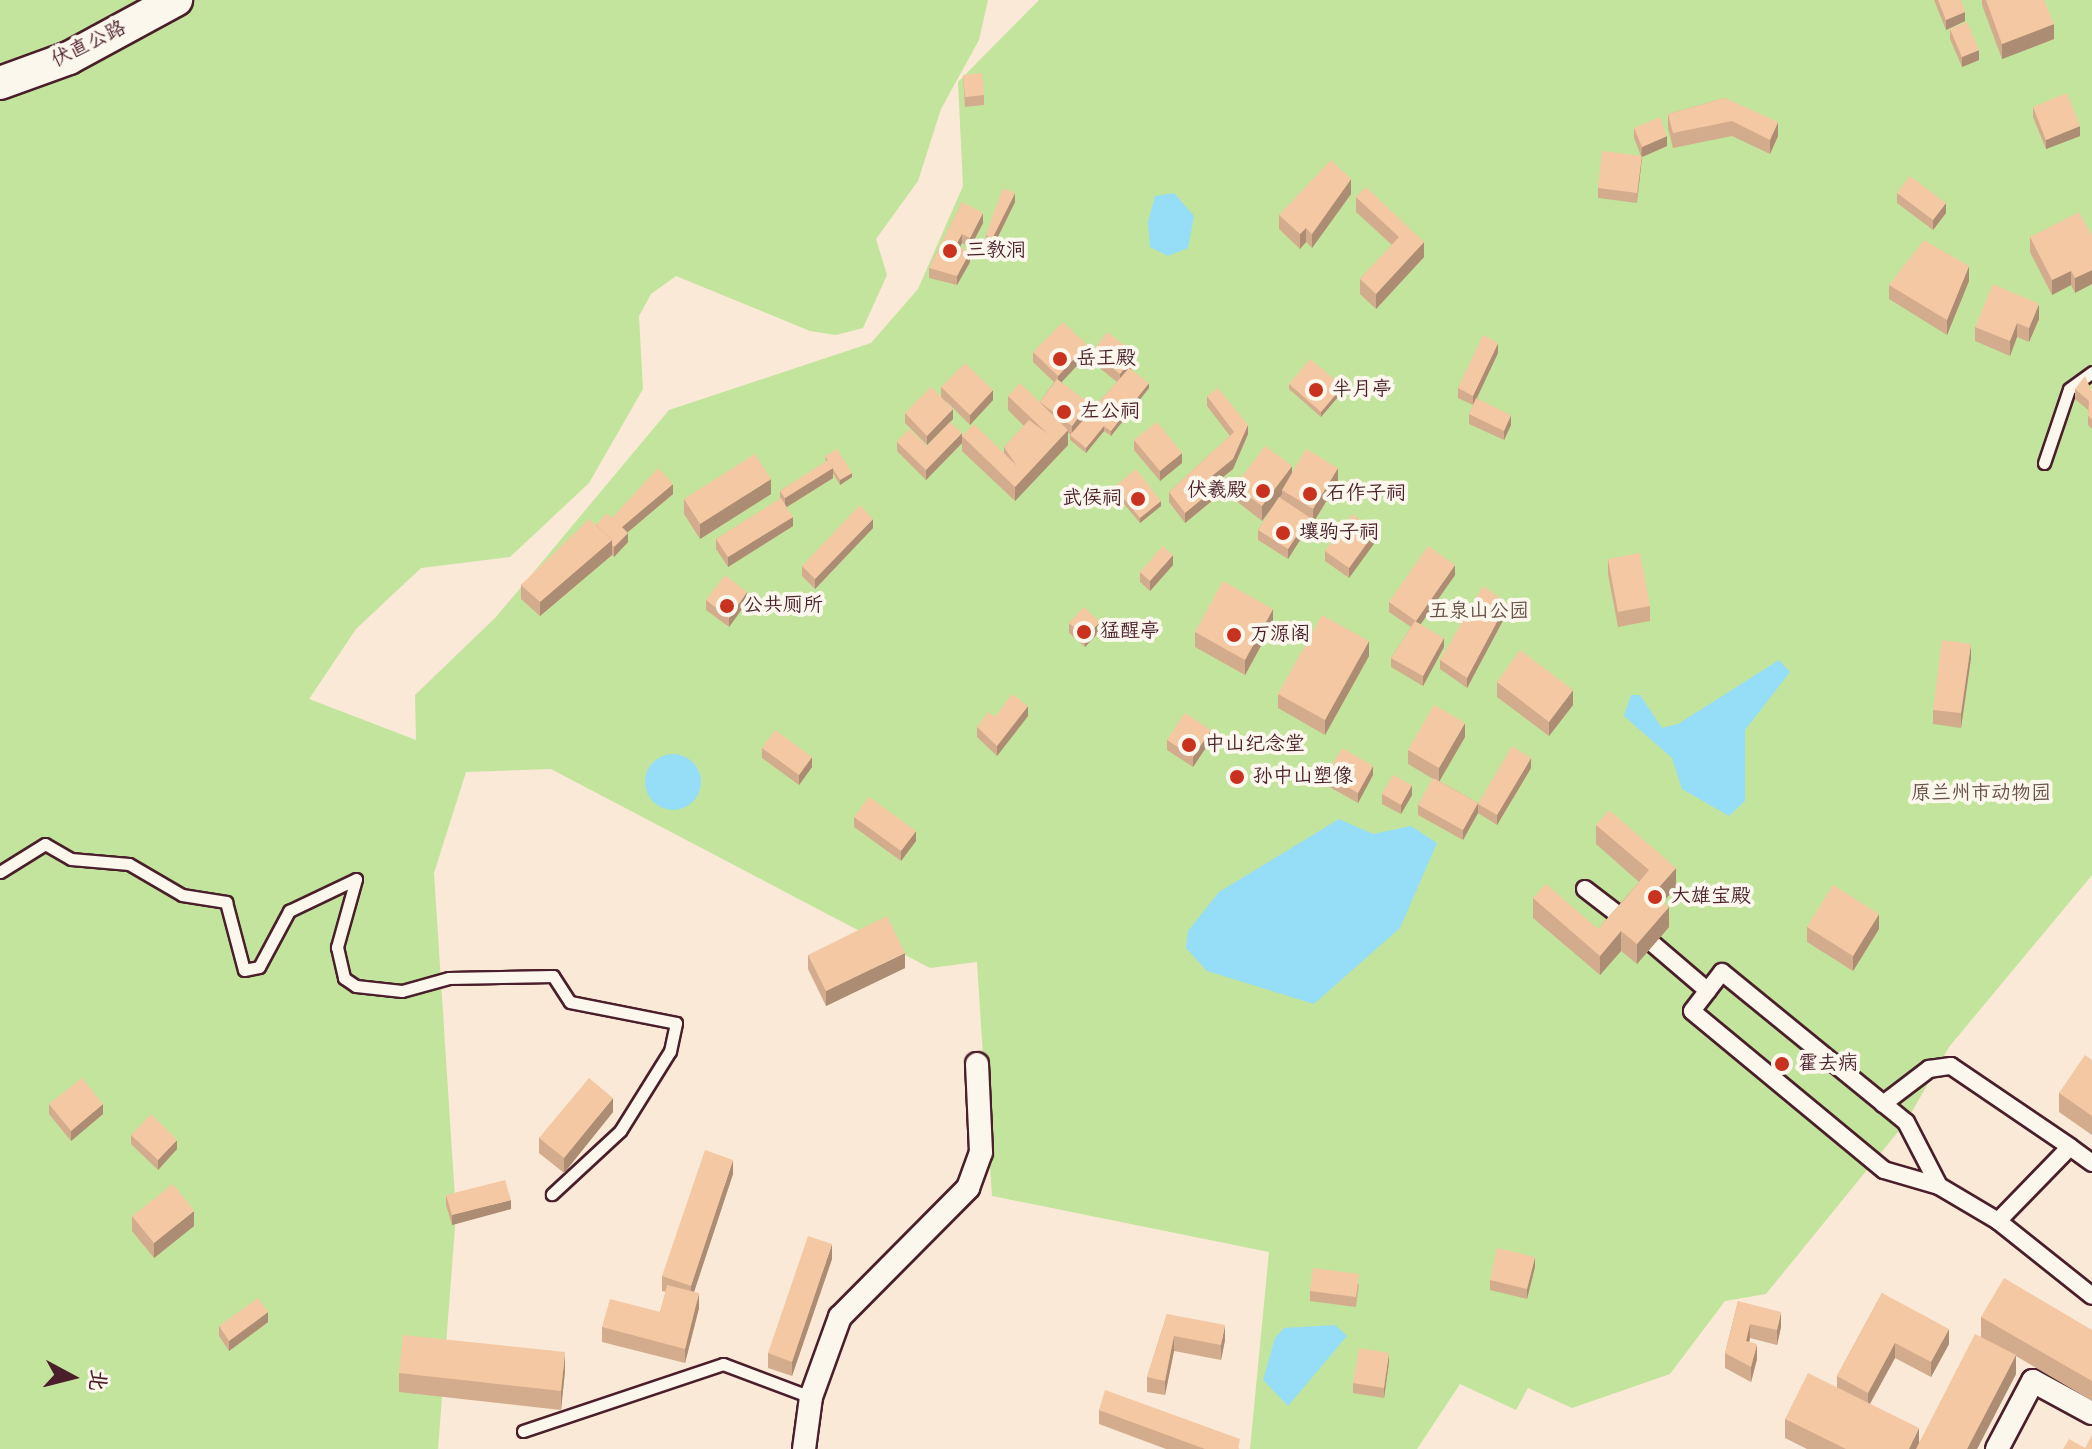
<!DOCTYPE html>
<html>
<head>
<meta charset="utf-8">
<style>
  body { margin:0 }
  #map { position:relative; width:2092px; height:1449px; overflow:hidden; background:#f9e9d6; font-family:Kalam,"LXGW WenKai TC",sans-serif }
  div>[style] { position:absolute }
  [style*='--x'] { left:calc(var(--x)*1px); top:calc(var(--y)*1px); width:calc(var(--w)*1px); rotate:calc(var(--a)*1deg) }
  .green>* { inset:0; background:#c3e49c }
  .water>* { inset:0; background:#96ddf8 }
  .round { border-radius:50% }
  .roads { filter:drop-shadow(2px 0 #4a1f2b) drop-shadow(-2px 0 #4a1f2b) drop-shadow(0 2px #4a1f2b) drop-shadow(0 -2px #4a1f2b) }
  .service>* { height:11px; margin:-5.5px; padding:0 5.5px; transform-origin:5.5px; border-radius:5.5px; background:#fbf7ec }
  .pedestrian>* { height:16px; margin:-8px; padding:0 8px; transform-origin:8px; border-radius:8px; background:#fbf7ec }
  .minor>* { height:22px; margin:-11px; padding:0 11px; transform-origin:11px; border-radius:11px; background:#fbf7ec }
  .secondary>* { height:32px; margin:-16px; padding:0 16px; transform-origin:16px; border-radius:16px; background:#fbf7ec }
  .wall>* { inset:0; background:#d3ac8d }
  .shaded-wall>* { inset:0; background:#ac8c73 }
  .building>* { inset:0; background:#f5c8a4 }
  .dots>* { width:22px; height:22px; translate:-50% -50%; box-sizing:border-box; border:4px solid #fbf7ec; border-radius:50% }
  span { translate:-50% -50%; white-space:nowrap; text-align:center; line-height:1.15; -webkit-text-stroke:8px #fbf7ec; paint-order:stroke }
  .street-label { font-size:20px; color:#4a1f2b }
  .poi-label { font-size:20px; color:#4a1f2b }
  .left { translate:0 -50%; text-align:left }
  .right { translate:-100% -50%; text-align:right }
  .park-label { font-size:20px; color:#685047 }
  .north { position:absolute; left:32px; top:1337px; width:80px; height:80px; -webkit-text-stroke:6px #fbf7ec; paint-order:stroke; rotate:97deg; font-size:22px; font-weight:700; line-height:32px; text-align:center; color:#4a1f2b }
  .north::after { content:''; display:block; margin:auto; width:28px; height:36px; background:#4a1f2b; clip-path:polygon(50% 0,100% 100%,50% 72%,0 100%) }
</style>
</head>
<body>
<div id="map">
  <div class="green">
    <div style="clip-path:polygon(0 0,988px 0,979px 40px,941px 109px,918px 181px,876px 239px,887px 275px,863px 328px,836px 335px,810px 331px,676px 276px,651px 294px,639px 316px,643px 389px,589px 483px,510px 557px,421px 568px,356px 629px,309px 699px,416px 740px,415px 695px,496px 617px,669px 410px,871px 343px,918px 289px,963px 186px,958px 82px,1039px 0,2092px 0,2092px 875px,1949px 1047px,1906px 1122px,1766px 1294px,1725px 1301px,1670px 1374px,1572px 1408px,1528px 1388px,1516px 1410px,1460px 1384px,1417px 1449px,1250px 1449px,1269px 1252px,992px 1196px,977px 962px,930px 968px,551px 769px,466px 772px,434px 873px,456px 1214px,438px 1449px,0 1449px)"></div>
  </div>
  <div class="water">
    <div style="clip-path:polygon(1174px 193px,1194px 216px,1188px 248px,1168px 256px,1150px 247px,1148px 222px,1155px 196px)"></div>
    <div style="clip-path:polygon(1779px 660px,1790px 672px,1745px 730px,1745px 801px,1729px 816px,1682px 789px,1672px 758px,1624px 716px,1631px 695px,1640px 695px,1662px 728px,1678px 724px)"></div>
    <div class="round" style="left:645px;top:754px;width:56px;height:56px"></div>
    <div style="clip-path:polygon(1339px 819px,1373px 834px,1411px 826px,1437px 843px,1400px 928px,1314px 1004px,1207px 971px,1186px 948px,1188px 931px,1219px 892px)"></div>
    <div style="clip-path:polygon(1335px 1325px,1347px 1336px,1288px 1406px,1263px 1380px,1275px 1338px,1284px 1328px)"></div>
  </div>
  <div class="roads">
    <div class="service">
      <div style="--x:2044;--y:463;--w:78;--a:-71.3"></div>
      <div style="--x:2069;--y:389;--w:29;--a:-36"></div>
      <div style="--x:0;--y:872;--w:53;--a:-31.9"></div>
      <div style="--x:45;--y:844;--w:30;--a:30"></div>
      <div style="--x:71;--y:859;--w:58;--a:4.9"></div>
      <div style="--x:129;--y:864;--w:61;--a:30.3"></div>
      <div style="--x:182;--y:895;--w:45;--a:9"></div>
      <div style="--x:226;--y:902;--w:70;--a:75.2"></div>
      <div style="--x:244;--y:970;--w:15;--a:-11"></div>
      <div style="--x:259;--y:967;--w:64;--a:-61.8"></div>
      <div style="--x:289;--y:911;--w:74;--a:-25.5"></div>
      <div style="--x:356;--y:879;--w:71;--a:105.6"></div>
      <div style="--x:337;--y:947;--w:32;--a:77"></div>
      <div style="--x:344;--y:978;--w:14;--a:34"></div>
      <div style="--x:356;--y:986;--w:46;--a:6.2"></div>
      <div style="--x:402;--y:991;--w:49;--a:-15.5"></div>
      <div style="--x:449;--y:978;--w:104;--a:-1.1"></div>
      <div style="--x:553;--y:976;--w:31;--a:57"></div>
      <div style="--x:570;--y:1002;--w:108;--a:11.2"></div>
      <div style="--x:676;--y:1023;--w:29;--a:102"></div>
      <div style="--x:670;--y:1051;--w:94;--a:122"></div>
      <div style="--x:620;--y:1131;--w:93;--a:137.2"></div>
      <div style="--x:523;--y:1431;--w:211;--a:-18.5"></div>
      <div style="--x:723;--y:1364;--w:94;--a:20.6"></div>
    </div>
    <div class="pedestrian">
      <div style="--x:1585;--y:889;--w:49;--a:37.6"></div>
      <div style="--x:1653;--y:944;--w:72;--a:40.5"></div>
      <div style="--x:1722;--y:972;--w:237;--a:39.2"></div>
      <div style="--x:1906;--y:1122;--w:72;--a:62.7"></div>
      <div style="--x:1939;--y:1186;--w:57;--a:-163.8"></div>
      <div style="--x:1884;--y:1170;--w:249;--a:-140.4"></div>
      <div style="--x:1692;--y:1011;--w:49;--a:-52.4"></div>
      <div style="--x:1883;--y:1104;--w:58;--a:-37.3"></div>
      <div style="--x:1929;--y:1069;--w:22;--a:-8"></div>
      <div style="--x:1951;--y:1066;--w:144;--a:34.2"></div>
      <div style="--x:1939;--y:1186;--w:69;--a:30.7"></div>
      <div style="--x:1998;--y:1221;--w:120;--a:38.6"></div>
      <div style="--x:1998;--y:1221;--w:103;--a:-45.8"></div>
      <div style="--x:2070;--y:1147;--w:27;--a:36"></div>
    </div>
    <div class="minor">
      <div style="--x:804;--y:1449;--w:52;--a:-82.3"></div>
      <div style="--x:811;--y:1397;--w:85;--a:-70.1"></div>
      <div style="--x:840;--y:1317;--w:182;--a:-45.2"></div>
      <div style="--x:968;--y:1188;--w:38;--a:-70"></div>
      <div style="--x:981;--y:1152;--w:88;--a:-92.6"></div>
      <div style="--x:1997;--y:1449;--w:77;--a:-62.1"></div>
      <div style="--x:2033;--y:1381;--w:67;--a:28.5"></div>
    </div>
    <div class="secondary">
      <div style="--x:0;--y:83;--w:73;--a:-19.9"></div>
      <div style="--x:69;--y:58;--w:122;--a:-28.5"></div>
    </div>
  </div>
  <div class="wall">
    <div style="clip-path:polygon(1934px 0,1961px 0,1965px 21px,1946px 30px)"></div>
    <div style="clip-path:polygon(1982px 0,2044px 0,2054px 39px,2002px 59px,1982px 5px)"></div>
    <div style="clip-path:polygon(1950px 29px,1979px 60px,1962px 67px,1950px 39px)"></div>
    <div style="clip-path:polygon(963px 75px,984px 95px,984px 105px,965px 107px)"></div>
    <div style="clip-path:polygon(1725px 98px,1778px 136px,1770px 154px,1732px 136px,1673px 148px,1668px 128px,1668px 114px)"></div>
    <div style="clip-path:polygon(2033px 107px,2080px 136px,2046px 149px,2033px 117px)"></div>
    <div style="clip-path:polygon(1634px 128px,1667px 146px,1642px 157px,1637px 203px,1598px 198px,1598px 188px,1641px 156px,1634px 138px)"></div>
    <div style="clip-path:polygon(1897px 193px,1946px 213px,1933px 230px,1897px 203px)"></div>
    <div style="clip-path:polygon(1351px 194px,1312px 248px,1306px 242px,1300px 249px,1279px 229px,1279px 215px)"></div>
    <div style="clip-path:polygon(1356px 197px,1424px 257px,1376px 309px,1360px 294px,1360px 279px,1392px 245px,1356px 212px)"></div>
    <div style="clip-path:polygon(962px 202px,983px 223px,970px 248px,962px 243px,960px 247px,970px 262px,957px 285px,929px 278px,929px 268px)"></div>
    <div style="clip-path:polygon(1015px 202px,992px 249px,986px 245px,986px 235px)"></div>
    <div style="clip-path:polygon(2092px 236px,2075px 293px,2071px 285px,2052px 295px,2030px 252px,2030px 237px)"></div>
    <div style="clip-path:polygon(1969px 281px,1947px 335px,1889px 299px,1889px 285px)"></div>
    <div style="clip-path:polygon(2039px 319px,2029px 342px,2017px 337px,2010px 356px,1975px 341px,1975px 327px)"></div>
    <div style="clip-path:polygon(1033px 352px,1087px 355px,1061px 382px,1089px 413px,1117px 382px,1092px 362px,1092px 352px,1136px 363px,1131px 369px,1149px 388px,1111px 436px,1104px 431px,1086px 453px,1070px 440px,1070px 434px,1068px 433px,1068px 445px,1015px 501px,962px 451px,962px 436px,1004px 453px,1004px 447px,1024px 426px,1008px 410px,1008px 396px,1040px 402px,1054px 382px,1033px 362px)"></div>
    <div style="clip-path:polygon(1498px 353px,1477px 398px,1511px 425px,1504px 440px,1469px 424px,1469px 414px,1473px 405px,1458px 398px,1458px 388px)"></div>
    <div style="clip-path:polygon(1289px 384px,1343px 391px,1321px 417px,1289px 389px)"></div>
    <div style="clip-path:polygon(941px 387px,993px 400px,970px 425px,946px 401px,953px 419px,927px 445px,905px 423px,905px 413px,941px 397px)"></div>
    <div style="clip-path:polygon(2075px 389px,2092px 392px,2092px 429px,2088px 425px,2088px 410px,2075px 399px)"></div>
    <div style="clip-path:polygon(1207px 396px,1248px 434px,1233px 469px,1216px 482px,1219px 495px,1185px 523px,1169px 502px,1169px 492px,1230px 436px,1207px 406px)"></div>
    <div style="clip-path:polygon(1134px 440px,1182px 463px,1160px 481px,1134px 450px)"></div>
    <div style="clip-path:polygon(897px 442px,927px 446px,962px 443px,926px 480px,897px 451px)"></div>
    <div style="clip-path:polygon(825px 456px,852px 477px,840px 485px,833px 473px,833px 478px,787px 507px,793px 526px,728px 567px,716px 549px,716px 539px,780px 499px,780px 491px,826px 462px)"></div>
    <div style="clip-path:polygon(1292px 473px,1338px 482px,1313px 523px,1309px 521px,1309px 526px,1288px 559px,1258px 540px,1258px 530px,1276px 502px,1262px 521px,1235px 500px,1235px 486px)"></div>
    <div style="clip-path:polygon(1114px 487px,1161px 506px,1140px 523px,1114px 492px)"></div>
    <div style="clip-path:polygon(673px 494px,628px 532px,628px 542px,614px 557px,612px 555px,540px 616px,521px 599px,521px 585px,596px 525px)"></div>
    <div style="clip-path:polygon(771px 494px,700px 539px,684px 514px,684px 499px)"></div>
    <div style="clip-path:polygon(873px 528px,815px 589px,802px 576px,802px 566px)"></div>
    <div style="clip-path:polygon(1376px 541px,1349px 578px,1325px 561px,1325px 551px)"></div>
    <div style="clip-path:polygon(1608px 559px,1650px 606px,1650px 621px,1618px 627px,1608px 574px)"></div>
    <div style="clip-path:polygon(1173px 565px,1150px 591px,1140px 582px,1140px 572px)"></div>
    <div style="clip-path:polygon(1455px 575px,1420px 624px,1444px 647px,1423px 686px,1391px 667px,1391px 658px,1411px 627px,1389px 612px,1389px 602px)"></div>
    <div style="clip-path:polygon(706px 600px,747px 602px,729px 627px,706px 610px)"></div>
    <div style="clip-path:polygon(1507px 613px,1467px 688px,1440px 669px,1440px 660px)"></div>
    <div style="clip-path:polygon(1069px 623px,1100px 631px,1085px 647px,1069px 633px)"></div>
    <div style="clip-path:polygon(1273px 624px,1245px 675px,1195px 647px,1195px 632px)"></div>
    <div style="clip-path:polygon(1369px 656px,1325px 735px,1278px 708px,1278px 694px)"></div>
    <div style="clip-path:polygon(1971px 658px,1961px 728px,1933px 724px,1933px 710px)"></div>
    <div style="clip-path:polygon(1497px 682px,1573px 705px,1549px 736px,1497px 697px)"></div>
    <div style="clip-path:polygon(1028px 716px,997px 756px,977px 737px,977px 727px,995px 717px)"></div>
    <div style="clip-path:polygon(1465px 737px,1439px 781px,1478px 803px,1531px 768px,1497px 825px,1478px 813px,1463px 840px,1418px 815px,1418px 805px,1433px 779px,1408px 764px,1408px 750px)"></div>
    <div style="clip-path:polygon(1167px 740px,1211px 740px,1193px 767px,1167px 750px)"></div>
    <div style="clip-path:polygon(762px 748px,812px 767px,799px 785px,762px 758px)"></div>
    <div style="clip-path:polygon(1326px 775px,1373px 775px,1358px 803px,1326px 785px)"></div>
    <div style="clip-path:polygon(1382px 794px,1412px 795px,1401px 814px,1382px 804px)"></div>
    <div style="clip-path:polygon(854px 817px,916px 841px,901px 861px,854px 827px)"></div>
    <div style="clip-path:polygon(1596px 825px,1676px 887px,1663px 902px,1669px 927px,1637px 964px,1621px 951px,1600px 975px,1533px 918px,1533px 898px,1598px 929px,1639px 882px,1596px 844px)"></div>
    <div style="clip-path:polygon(1807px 927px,1879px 929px,1853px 971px,1807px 942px)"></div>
    <div style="clip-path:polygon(808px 955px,905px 968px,826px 1006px,808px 969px)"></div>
    <div style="clip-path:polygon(2092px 1060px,2092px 1135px,2059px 1112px,2059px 1093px)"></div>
    <div style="clip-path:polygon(49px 1104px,103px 1114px,71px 1141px,49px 1114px)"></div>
    <div style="clip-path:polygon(613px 1112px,564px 1173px,539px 1153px,539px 1138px)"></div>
    <div style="clip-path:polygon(131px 1135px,177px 1149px,158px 1170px,131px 1144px)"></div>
    <div style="clip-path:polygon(733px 1174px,694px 1292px,699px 1308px,685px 1363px,602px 1342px,602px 1327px,660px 1312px,666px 1292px,662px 1291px,662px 1276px)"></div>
    <div style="clip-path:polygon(446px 1195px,511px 1209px,452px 1225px,446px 1205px)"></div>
    <div style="clip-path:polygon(132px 1216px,194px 1226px,154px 1258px,132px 1231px)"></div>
    <div style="clip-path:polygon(832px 1259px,792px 1376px,768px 1368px,768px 1353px)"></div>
    <div style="clip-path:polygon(1535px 1267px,1527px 1299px,1490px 1290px,1490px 1280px)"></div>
    <div style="clip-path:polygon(1359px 1284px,1356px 1307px,1310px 1301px,1310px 1291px)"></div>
    <div style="clip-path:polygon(1882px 1293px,1949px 1344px,1931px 1377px,1895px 1358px,1870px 1404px,1919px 1443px,1981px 1336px,1981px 1317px,2092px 1330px,2092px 1401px,2016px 1356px,2016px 1374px,1977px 1449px,1807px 1449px,1785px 1438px,1785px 1419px,1837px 1388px,1837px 1376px)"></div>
    <div style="clip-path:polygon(1738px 1301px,1781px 1327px,1777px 1345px,1750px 1338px,1749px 1342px,1757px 1359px,1751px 1382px,1725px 1368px,1725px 1353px)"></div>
    <div style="clip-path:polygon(1167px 1314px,1225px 1340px,1221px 1360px,1174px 1351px,1165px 1395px,1147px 1392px,1147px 1377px)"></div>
    <div style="clip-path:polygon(268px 1322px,229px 1351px,219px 1336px,219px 1326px)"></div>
    <div style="clip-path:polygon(1389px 1362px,1384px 1398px,1353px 1393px,1353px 1383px)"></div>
    <div style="clip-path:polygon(565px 1371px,561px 1410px,399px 1392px,399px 1373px)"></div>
    <div style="clip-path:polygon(1099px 1410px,1240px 1449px,1166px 1449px,1099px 1424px)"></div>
  </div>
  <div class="shaded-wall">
    <div style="clip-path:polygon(1965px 12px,1965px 21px,1946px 30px,1946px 20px)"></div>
    <div style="clip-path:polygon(2054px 24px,2054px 39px,2002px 59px,2002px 44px)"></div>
    <div style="clip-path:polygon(1979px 50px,1979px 60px,1962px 67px,1962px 57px)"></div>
    <div style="clip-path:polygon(1778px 122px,1778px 136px,1770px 154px,1770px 140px)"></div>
    <div style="clip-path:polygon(2080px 126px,2080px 136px,2046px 149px,2046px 140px)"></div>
    <div style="clip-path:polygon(1667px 136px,1667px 146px,1642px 157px,1637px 203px,1642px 147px)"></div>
    <div style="clip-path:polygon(1351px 179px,1351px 194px,1312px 248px,1312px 234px)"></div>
    <div style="clip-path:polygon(1015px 193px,1015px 202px,992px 249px,992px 239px)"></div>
    <div style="clip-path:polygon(1946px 203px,1946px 213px,1933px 230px,1933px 220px)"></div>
    <div style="clip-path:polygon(983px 213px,983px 223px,970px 248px,970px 238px)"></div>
    <div style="clip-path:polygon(1306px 228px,1306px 242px,1300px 249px,1300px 234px)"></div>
    <div style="clip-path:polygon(962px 234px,962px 243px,956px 254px,956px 245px)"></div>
    <div style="clip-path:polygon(1424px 242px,1424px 257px,1376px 309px,1376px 294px)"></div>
    <div style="clip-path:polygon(970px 252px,970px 262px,957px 285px,957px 276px)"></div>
    <div style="clip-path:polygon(1969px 266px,1969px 281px,1947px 335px,1947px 320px)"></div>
    <div style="clip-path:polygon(2092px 270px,2092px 284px,2075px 293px,2075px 278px)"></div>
    <div style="clip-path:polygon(2071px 271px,2071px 285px,2052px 295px,2052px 280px)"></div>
    <div style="clip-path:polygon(2039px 304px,2039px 319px,2029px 342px,2029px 328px)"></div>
    <div style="clip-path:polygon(2017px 323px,2017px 337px,2010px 356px,2010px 341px)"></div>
    <div style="clip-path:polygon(1498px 343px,1498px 353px,1473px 406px,1473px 396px)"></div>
    <div style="clip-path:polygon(1087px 345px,1087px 355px,1058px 386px,1058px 376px)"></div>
    <div style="clip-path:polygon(1136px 354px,1136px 363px,1120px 384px,1120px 374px)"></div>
    <div style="clip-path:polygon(1149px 383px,1149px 388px,1111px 436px,1111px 431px)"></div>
    <div style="clip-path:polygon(1343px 386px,1343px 391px,1321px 417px,1321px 412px)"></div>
    <div style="clip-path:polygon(993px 390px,993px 400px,970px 425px,970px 415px)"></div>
    <div style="clip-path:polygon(1089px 403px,1089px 413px,1072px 436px,1072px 426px)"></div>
    <div style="clip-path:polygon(953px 409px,953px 419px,927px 445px,927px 436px)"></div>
    <div style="clip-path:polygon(1511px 415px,1511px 425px,1504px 440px,1504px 431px)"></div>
    <div style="clip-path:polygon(1248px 425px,1248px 434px,1233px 469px,1212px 486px,1212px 476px)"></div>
    <div style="clip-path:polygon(1104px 426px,1104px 431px,1086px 453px,1086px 448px)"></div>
    <div style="clip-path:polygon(1068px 430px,1068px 445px,1015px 501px,1015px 487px)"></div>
    <div style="clip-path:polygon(962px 433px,962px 443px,926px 480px,926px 470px)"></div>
    <div style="clip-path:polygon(1182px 453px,1182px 463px,1160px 481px,1160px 471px)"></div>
    <div style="clip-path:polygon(1292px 466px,1292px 481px,1282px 490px,1282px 494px,1262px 521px,1262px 506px)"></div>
    <div style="clip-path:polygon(833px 468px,833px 478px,785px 508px,785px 498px)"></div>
    <div style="clip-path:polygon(1338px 468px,1338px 482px,1313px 523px,1313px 509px)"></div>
    <div style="clip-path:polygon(852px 473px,852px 477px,840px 485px,840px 480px)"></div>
    <div style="clip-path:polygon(771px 479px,771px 494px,700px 539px,700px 524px)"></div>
    <div style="clip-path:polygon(673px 484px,673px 494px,622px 537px,622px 527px)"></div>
    <div style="clip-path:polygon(1219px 485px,1219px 495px,1185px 523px,1185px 513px)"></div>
    <div style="clip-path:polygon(1161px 501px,1161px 506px,1140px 523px,1140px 518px)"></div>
    <div style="clip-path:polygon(793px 517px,793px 526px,728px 567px,728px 557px)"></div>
    <div style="clip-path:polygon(1309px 517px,1309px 526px,1288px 559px,1288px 549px)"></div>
    <div style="clip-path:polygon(873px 519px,873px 528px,815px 589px,815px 579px)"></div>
    <div style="clip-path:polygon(1376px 531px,1376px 541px,1349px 578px,1349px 568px)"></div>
    <div style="clip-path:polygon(628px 533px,628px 542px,614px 557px,614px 547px)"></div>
    <div style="clip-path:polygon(612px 540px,612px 555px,540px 616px,540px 602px)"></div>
    <div style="clip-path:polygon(1173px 555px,1173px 565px,1150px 591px,1150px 581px)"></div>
    <div style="clip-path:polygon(1455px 565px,1455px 575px,1416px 631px,1416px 621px)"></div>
    <div style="clip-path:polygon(747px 592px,747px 602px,729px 627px,729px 618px)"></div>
    <div style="clip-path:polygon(1507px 603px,1507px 613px,1467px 688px,1467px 678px)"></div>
    <div style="clip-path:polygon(1273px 609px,1273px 624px,1245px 675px,1245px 660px)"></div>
    <div style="clip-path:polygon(1100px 622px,1100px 631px,1085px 647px,1085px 637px)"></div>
    <div style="clip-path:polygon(1444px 638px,1444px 647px,1423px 686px,1423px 676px)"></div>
    <div style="clip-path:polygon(1369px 641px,1369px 656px,1325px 735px,1325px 720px)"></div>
    <div style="clip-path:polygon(1971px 644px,1971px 658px,1961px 728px,1961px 713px)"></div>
    <div style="clip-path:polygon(1573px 690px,1573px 705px,1549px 736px,1549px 722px)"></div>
    <div style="clip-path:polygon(1028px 706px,1028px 716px,997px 756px,997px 746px)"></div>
    <div style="clip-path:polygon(1465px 723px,1465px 737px,1439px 782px,1439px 768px)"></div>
    <div style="clip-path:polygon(1211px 730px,1211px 740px,1193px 767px,1193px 757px)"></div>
    <div style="clip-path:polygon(812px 757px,812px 767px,799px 785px,799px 775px)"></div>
    <div style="clip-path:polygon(1531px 758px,1531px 768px,1497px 825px,1497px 815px)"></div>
    <div style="clip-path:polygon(1373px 766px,1373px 775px,1358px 803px,1358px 793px)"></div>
    <div style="clip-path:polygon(1412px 785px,1412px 795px,1401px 814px,1401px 805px)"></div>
    <div style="clip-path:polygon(1478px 803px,1478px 813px,1463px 840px,1463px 830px)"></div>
    <div style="clip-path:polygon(916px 831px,916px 841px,901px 861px,901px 851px)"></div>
    <div style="clip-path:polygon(1676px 868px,1676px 887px,1653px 914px,1653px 894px)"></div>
    <div style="clip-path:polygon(1669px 907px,1669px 927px,1637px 964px,1637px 944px)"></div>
    <div style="clip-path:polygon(1879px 914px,1879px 929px,1853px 971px,1853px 956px)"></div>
    <div style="clip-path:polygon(1621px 931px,1621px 951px,1600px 975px,1600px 956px)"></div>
    <div style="clip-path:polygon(905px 953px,905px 968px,826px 1006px,826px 991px)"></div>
    <div style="clip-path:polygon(613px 1098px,613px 1112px,564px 1173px,564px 1158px)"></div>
    <div style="clip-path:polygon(103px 1104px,103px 1114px,71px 1141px,71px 1131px)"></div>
    <div style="clip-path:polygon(177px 1140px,177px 1149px,158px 1170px,158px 1160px)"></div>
    <div style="clip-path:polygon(733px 1160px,733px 1174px,691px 1301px,691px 1286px)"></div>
    <div style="clip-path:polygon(511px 1200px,511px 1209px,452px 1225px,452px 1215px)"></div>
    <div style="clip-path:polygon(194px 1211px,194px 1226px,154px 1258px,154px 1243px)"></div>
    <div style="clip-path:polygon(832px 1244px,832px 1259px,792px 1376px,792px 1362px)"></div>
    <div style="clip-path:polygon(1535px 1257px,1535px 1267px,1527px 1299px,1527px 1289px)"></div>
    <div style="clip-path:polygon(699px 1293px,699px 1308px,685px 1363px,685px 1349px)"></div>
    <div style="clip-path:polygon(268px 1312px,268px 1322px,229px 1351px,229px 1341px)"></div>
    <div style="clip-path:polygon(1781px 1312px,1781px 1327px,1777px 1345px,1777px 1330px)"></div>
    <div style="clip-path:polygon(1750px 1324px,1750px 1338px,1746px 1356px,1746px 1341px)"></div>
    <div style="clip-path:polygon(1225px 1325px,1225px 1340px,1221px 1360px,1221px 1345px)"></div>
    <div style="clip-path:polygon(1949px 1329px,1949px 1344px,1931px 1377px,1931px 1362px)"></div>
    <div style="clip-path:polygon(1174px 1336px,1174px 1351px,1165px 1395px,1165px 1381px)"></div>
    <div style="clip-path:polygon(1895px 1343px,1895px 1358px,1868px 1407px,1868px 1393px)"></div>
    <div style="clip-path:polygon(1757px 1344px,1757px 1359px,1751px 1382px,1751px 1367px)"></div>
    <div style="clip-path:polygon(565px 1352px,565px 1371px,561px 1410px,561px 1391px)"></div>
    <div style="clip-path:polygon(1389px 1353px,1389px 1362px,1384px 1398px,1384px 1388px)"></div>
    <div style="clip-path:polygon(2016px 1355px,2016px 1374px,1977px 1449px,1967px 1449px)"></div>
    <div style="clip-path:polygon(1919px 1428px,1919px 1447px,1918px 1449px,1909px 1449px)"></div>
  </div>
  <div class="building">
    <div style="clip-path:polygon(1938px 0,1961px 0,1965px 12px,1946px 20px)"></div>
    <div style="clip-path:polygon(1986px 0,2044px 0,2054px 24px,2002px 44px)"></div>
    <div style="clip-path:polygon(1967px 22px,1979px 50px,1962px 57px,1950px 29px)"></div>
    <div style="clip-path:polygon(982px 73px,984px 95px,965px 97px,963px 75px)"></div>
    <div style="clip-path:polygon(2067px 93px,2080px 126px,2046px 140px,2033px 107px)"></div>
    <div style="clip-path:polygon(1725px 98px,1778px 122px,1770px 140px,1732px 121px,1673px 133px,1668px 114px)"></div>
    <div style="clip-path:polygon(1660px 117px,1667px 136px,1642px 147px,1634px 128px)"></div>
    <div style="clip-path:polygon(1602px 151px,1642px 156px,1637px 193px,1598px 188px)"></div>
    <div style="clip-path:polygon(1331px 160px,1351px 179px,1312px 234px,1306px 228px,1300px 234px,1279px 215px)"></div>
    <div style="clip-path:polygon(1910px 176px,1946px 203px,1933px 220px,1897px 193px)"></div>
    <div style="clip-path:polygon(1366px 187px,1424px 242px,1376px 294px,1360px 279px,1399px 237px,1356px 197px)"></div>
    <div style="clip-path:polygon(1003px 188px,1015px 193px,992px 239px,986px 235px)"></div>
    <div style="clip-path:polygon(962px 202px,983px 213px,970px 238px,962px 234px,956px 245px,970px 252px,957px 276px,929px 268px)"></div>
    <div style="clip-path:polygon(2079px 212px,2092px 236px,2092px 270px,2075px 278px,2071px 271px,2052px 280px,2030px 237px)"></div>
    <div style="clip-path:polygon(1924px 240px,1969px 266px,1947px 320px,1889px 285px)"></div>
    <div style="clip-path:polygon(1993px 284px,2039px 304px,2029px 328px,2017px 323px,2010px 341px,1975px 327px)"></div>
    <div style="clip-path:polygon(1063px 322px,1087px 345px,1058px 376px,1033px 352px)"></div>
    <div style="clip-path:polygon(1107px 332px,1136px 354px,1120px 374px,1092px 352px)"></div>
    <div style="clip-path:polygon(1483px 335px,1498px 343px,1473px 396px,1458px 388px)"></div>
    <div style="clip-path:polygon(1310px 359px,1343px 386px,1321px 412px,1289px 384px)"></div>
    <div style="clip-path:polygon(965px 363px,993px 390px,970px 415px,941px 387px)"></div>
    <div style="clip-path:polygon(1129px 368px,1149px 383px,1111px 431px,1104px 426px,1086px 448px,1070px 435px)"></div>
    <div style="clip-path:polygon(2085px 376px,2092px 392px,2092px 419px,2088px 416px,2089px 401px,2075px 389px)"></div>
    <div style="clip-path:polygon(1057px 379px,1089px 403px,1072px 426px,1040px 402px)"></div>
    <div style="clip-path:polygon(1020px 383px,1068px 430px,1015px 487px,962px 436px,974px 424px,1017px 466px,1004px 447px,1029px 420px,1048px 434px,1008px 396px)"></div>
    <div style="clip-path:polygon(931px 387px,953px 409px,927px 436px,905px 413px)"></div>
    <div style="clip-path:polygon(1218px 388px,1248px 425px,1233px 459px,1212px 476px,1219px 485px,1185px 513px,1169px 492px,1234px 432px,1207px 396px)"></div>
    <div style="clip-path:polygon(1476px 398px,1511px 415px,1504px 431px,1469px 414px)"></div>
    <div style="clip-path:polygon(950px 422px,962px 433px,926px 470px,897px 442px,909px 429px,927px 446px)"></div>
    <div style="clip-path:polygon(1157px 422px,1182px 453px,1160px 471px,1134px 440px)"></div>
    <div style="clip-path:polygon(1265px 446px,1292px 466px,1262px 506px,1235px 486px)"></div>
    <div style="clip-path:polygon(837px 449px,852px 473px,840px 480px,825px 456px)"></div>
    <div style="clip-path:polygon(1306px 449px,1338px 468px,1313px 509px,1282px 490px)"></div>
    <div style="clip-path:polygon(755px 454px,771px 479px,700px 524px,684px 499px)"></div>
    <div style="clip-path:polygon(828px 460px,833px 468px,785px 498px,780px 491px)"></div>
    <div style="clip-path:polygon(658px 468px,673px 484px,622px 527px,628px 533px,614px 547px,612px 545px,612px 540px,596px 525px,607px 513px,612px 518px)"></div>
    <div style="clip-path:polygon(1136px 469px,1161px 501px,1140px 518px,1114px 487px)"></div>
    <div style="clip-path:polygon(1279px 497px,1309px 517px,1288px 549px,1258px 530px)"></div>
    <div style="clip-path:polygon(781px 498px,793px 517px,728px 557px,716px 539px)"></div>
    <div style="clip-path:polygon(860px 505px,873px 519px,815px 579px,802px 566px)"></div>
    <div style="clip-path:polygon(1352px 514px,1376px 531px,1349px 568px,1325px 551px)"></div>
    <div style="clip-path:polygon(589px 519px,612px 540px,540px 602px,521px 585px)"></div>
    <div style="clip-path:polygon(1163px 546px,1173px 555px,1150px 581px,1140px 572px)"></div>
    <div style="clip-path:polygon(1428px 546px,1455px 565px,1416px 621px,1389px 602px)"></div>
    <div style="clip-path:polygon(1640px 553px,1650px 606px,1618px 612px,1608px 559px)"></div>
    <div style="clip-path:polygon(725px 575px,747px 592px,729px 618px,706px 600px)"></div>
    <div style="clip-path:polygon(1223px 581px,1273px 609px,1245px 660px,1195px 632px)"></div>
    <div style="clip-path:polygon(1483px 586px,1507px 603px,1467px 678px,1440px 660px)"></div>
    <div style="clip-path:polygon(1084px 607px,1100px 622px,1085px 637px,1069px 623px)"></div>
    <div style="clip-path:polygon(1322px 615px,1369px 641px,1325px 720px,1278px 694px)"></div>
    <div style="clip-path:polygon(1415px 621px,1444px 638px,1423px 676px,1391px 658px)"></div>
    <div style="clip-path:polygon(1942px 640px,1971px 644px,1961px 713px,1933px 710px)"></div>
    <div style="clip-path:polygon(1520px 650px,1573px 690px,1549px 722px,1497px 682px)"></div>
    <div style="clip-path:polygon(1012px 694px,1028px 706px,997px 746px,977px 727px,988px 712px,995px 717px)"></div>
    <div style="clip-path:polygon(1434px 705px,1465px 723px,1439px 768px,1408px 750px)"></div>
    <div style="clip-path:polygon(1185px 713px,1211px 730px,1193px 757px,1167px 740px)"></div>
    <div style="clip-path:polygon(775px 730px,812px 757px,799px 775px,762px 748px)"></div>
    <div style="clip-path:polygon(1512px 746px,1531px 758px,1497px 815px,1478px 804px)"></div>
    <div style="clip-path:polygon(1342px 748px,1373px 766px,1358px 793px,1326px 775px)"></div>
    <div style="clip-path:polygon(1393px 775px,1412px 785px,1401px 805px,1382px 794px)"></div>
    <div style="clip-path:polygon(1433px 778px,1478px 803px,1463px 830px,1418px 805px)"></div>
    <div style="clip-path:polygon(869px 797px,916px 831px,901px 851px,854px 817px)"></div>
    <div style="clip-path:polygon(1609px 810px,1676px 868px,1653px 894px,1669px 907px,1637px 944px,1621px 931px,1600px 956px,1533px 898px,1546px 884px,1598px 929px,1624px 900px,1649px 870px,1596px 825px)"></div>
    <div style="clip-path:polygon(1833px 885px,1879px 914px,1853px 956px,1807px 927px)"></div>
    <div style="clip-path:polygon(887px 916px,905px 953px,826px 991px,808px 955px)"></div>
    <div style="clip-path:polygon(2085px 1055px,2092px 1060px,2092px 1116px,2059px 1093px)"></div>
    <div style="clip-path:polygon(82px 1078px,103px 1104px,71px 1131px,49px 1104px)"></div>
    <div style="clip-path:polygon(589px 1078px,613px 1098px,564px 1158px,539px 1138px)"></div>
    <div style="clip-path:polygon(151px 1114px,177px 1140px,158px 1160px,131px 1135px)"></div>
    <div style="clip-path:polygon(705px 1150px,733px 1160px,691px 1286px,662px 1276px)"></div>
    <div style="clip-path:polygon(505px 1180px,511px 1200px,452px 1215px,446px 1195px)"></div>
    <div style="clip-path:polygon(173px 1184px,194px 1211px,154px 1243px,132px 1216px)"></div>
    <div style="clip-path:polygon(808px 1236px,832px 1244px,792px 1362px,768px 1353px)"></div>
    <div style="clip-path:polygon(1497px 1248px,1535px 1257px,1527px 1289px,1490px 1280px)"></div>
    <div style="clip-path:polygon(1313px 1268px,1359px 1274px,1356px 1297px,1310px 1291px)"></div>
    <div style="clip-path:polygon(2004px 1278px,2092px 1330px,2092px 1381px,1981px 1317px)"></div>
    <div style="clip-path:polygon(667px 1285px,699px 1293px,685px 1349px,602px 1327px,610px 1299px,660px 1312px)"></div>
    <div style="clip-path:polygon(1882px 1293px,1949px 1329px,1931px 1362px,1895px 1343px,1868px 1393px,1837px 1376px)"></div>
    <div style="clip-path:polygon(258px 1298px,268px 1312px,229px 1341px,219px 1326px)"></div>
    <div style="clip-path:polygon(1738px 1301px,1781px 1312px,1777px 1330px,1750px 1324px,1746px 1341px,1757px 1344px,1751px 1367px,1725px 1353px)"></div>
    <div style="clip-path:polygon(1167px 1314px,1225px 1325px,1221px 1345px,1174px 1336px,1165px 1381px,1147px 1377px)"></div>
    <div style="clip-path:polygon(1975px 1334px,2016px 1355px,1967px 1449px,1916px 1449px)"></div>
    <div style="clip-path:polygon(403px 1335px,565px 1352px,561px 1391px,399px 1373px)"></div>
    <div style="clip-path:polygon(1359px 1348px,1389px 1353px,1384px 1388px,1353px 1383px)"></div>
    <div style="clip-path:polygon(1808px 1373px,1919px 1428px,1909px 1449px,1846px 1449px,1785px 1419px)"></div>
    <div style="clip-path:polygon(1105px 1390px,1240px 1439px,1238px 1449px,1205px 1449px,1099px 1410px)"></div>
    <div style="clip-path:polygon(2092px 1435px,2092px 1449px,2063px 1449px,2069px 1439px,2085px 1448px)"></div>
  </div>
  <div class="dots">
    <div style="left:950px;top:251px;background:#c8321e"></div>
    <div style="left:1060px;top:359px;background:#c8321e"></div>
    <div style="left:1316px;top:390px;background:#c8321e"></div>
    <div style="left:1064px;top:412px;background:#c8321e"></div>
    <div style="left:1263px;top:491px;background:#c8321e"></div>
    <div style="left:1310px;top:494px;background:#c8321e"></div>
    <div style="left:1138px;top:499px;background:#c8321e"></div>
    <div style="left:1283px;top:533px;background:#c8321e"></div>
    <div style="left:727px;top:606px;background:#c8321e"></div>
    <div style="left:1084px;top:632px;background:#c8321e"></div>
    <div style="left:1234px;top:635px;background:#c8321e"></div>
    <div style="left:1189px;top:745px;background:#c8321e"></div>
    <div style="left:1237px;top:777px;background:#c8321e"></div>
    <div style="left:1655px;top:897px;background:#c8321e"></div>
    <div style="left:1782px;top:1064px;background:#c8321e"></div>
  </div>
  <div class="street-label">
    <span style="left:89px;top:45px;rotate:-26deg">伏直公路</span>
  </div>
  <div class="poi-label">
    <span class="left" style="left:966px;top:251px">三教洞</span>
    <span class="left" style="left:1076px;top:359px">岳王殿</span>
    <span class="left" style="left:1332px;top:390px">半月亭</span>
    <span class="left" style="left:1080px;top:412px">左公祠</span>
    <span class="right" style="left:1247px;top:491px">伏羲殿</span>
    <span class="left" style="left:1326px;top:494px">石作子祠</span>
    <span class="right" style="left:1122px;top:499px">武侯祠</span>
    <span class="left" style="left:1299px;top:533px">壤驹子祠</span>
    <span class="left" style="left:743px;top:606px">公共厕所</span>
    <span class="left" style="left:1100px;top:632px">猛醒亭</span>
    <span class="left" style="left:1250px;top:635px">万源阁</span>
    <span class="left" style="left:1205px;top:745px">中山纪念堂</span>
    <span class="left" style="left:1253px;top:777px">孙中山塑像</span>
    <span class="left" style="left:1671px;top:897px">大雄宝殿</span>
    <span class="left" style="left:1798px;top:1064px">霍去病</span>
  </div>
  <div class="park-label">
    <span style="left:1479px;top:612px">五泉山公园</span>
    <span style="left:1981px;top:794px">原兰州市动物园</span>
  </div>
  <div class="north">北</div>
</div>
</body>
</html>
